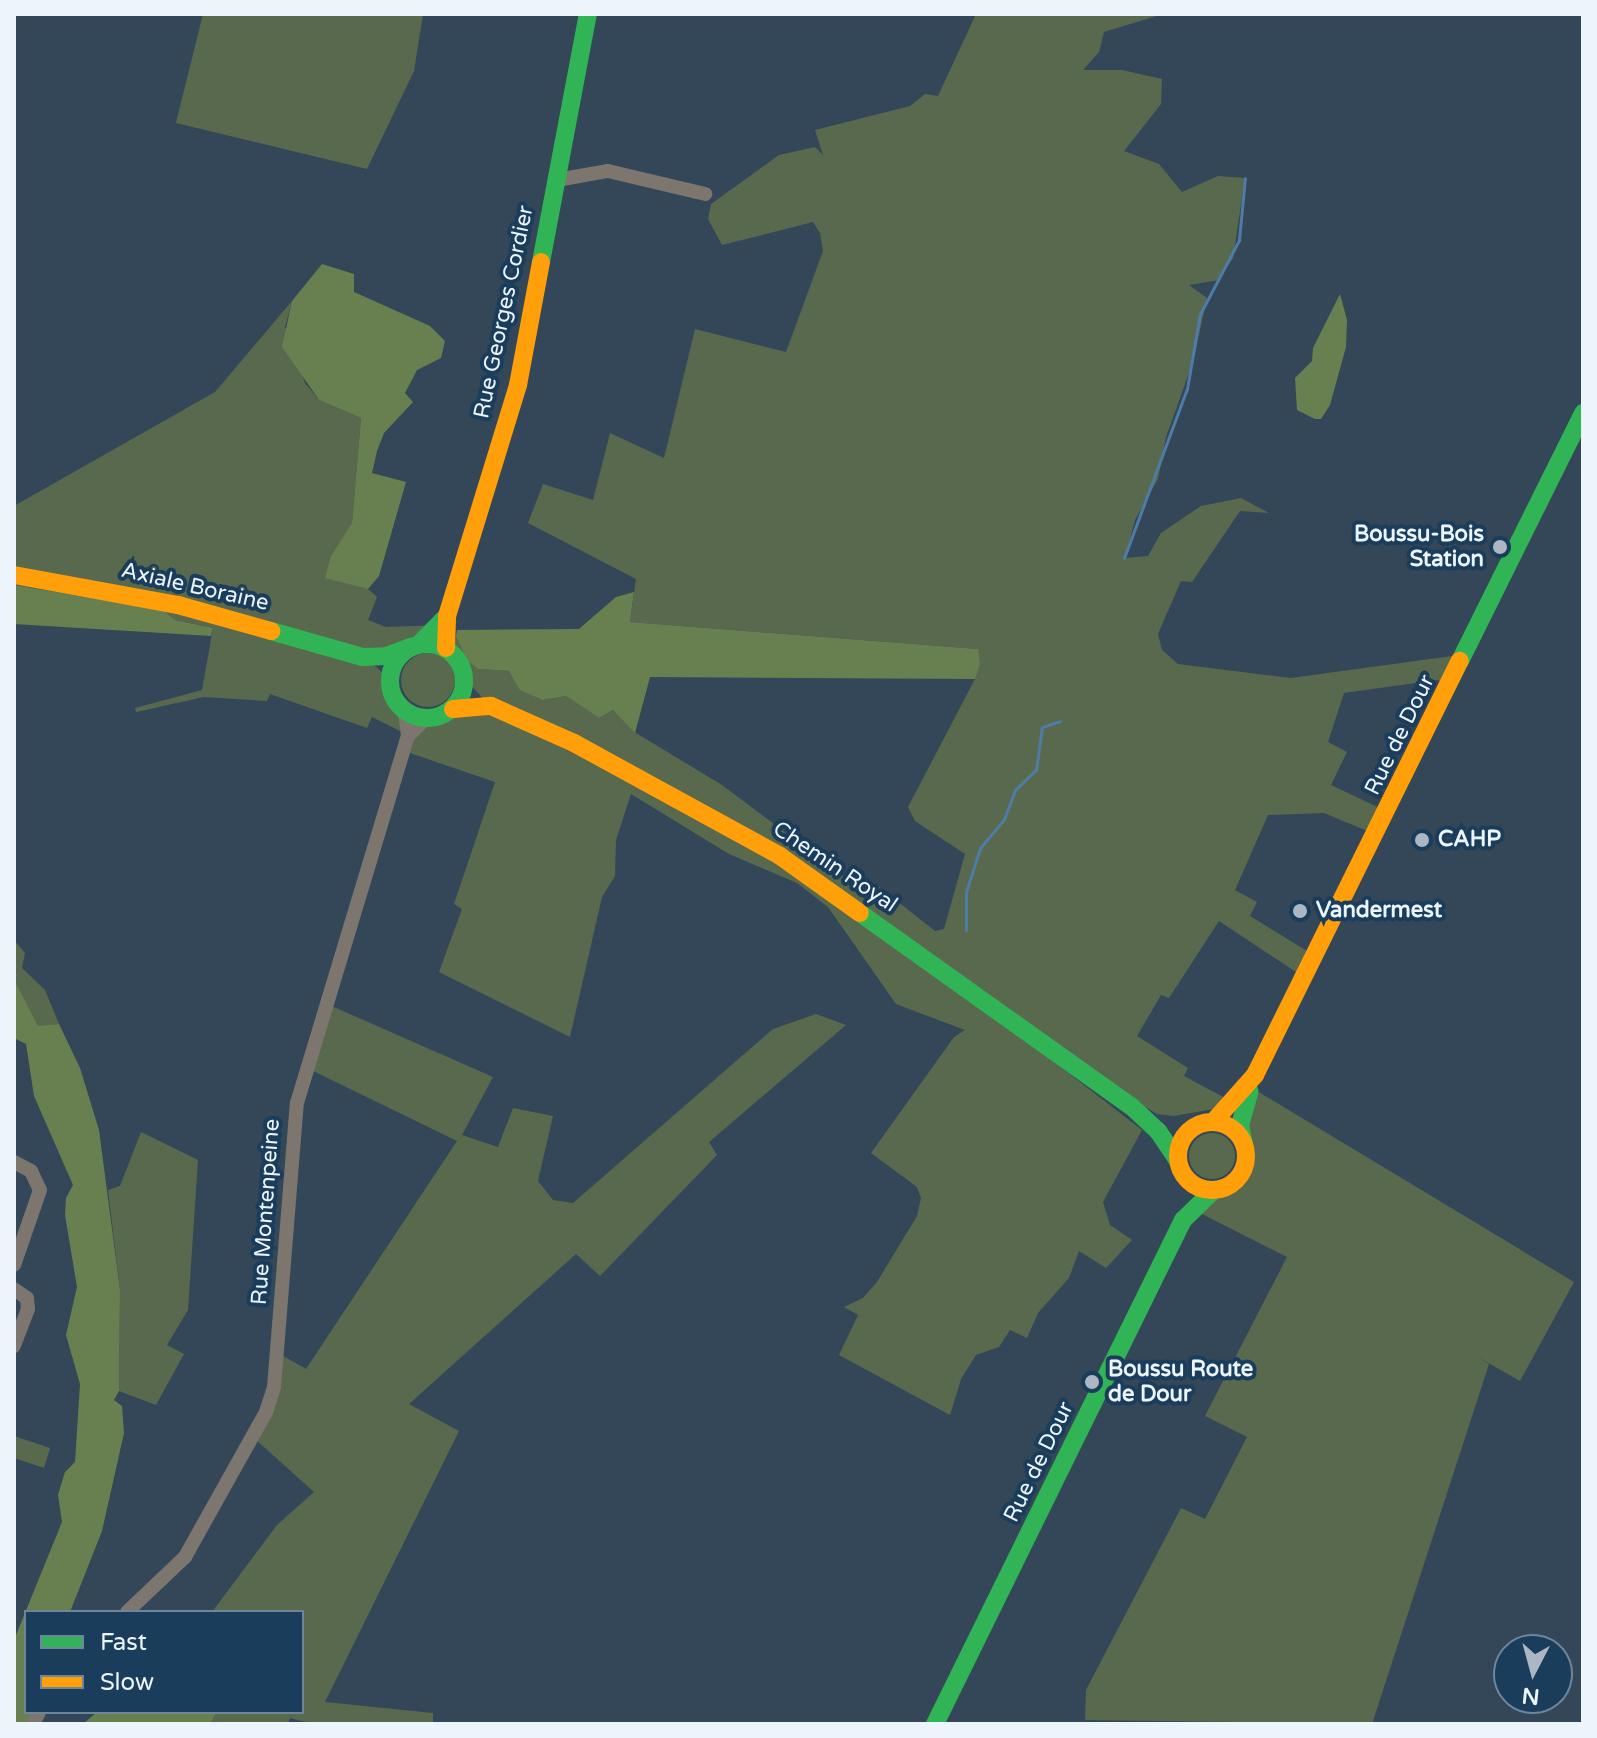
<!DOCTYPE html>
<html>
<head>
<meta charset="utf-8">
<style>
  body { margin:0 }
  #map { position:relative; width:1597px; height:1738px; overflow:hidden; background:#344758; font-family:"Varela Round",sans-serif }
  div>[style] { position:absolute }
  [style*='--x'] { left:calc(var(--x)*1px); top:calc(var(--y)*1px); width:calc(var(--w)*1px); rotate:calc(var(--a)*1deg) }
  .green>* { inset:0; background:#59694e }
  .round { border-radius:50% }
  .forest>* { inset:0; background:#68804f }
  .stream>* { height:3px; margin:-1.5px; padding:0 1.5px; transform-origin:1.5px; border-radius:1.5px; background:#4d7ca7 }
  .street>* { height:14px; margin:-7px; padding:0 7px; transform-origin:7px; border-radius:7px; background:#7c766e }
  .fast>* { height:18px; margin:-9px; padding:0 9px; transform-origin:9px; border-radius:9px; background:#30b455 }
  .fast>.ring { margin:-9px; padding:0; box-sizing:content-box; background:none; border:18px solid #30b455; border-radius:50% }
  .slow>* { height:18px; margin:-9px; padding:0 9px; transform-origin:9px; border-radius:9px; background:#ff9f0a }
  .slow>.ring { margin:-9px; padding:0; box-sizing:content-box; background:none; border:18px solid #ff9f0a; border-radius:50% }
  .dots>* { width:22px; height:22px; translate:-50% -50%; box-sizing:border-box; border:4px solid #1a3d5c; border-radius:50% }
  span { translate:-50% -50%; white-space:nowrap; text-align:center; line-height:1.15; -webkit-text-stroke:8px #1a3d5c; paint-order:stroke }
  .street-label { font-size:22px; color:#ecf4fc }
  .poi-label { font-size:22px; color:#ecf4fc; font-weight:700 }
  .right { translate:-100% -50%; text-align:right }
  .left { translate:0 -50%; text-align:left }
  .frame { position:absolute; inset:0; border:16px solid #ecf4fc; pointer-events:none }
  .legend { position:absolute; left:24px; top:1610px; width:280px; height:104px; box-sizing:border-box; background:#1a3d5c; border:2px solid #6e869c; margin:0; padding:10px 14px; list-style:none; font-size:24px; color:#ecf4fc }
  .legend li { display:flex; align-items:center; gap:16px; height:40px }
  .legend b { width:40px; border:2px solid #6e869c }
  .north { position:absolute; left:1493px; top:1634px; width:80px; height:80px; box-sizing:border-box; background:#1a3d5c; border:2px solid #6e869c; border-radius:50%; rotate:186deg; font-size:22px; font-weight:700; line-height:32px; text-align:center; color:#ecf4fc }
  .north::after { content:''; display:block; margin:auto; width:28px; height:36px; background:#acb7c3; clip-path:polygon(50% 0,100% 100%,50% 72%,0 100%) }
</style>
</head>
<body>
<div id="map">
  <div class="green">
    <div style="clip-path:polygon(203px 14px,423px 14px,414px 71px,367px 169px,176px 123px)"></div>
    <div style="clip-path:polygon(976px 14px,1163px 14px,1104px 32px,1099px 52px,1083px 70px,1122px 70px,1162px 79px,1161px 104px,1124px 151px,1159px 164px,1182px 192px,1218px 176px,1245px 178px,1233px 258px,1219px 280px,1189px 285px,1207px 298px,1193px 362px,1166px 437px,1158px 479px,1135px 520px,1125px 558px,1148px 556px,1161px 533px,1201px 506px,1241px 498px,1269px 513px,1240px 511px,1192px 582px,1181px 581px,1158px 634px,1162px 650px,1178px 664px,1291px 678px,1452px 656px,1451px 686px,1437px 680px,1344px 693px,1328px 742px,1347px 752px,1331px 785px,1388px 812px,1377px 835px,1324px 813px,1268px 815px,1235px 890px,1257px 902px,1250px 916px,1315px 956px,1305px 978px,1219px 921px,1169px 998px,1161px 995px,1137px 1036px,1188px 1068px,1184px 1076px,1225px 1098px,1214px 1109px,1174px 1116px,1157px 1114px,1009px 1027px,1142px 1130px,1103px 1202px,1110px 1225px,1132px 1240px,1106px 1268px,1079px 1251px,1069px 1278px,1038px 1313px,1027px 1338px,1010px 1330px,999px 1347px,976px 1355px,961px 1379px,950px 1415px,839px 1355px,858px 1315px,844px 1307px,863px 1298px,877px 1282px,917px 1216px,921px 1198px,917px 1187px,871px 1153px,954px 1037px,965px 1030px,896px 1004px,828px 907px,797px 883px,729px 854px,631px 794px,616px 840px,615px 876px,602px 897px,570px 1037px,439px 972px,462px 909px,454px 904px,495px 782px,404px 751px,408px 735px,372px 717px,367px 728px,270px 694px,267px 701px,204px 697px,136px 712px,135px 708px,202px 690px,213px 628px,175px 620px,163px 610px,14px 585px,14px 506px,215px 392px,292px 301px,285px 327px,305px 383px,319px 400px,361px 418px,352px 523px,325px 577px,368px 589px,377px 597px,368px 620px,386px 627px,441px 625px,374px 665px,390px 680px,405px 711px,425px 719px,489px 705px,465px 679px,453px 654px,456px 636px,478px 669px,509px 671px,543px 700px,566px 696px,599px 718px,613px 710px,636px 733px,722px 785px,855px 885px,874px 883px,935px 931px,944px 929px,965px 854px,915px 821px,908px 807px,975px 679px,978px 649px,630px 622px,636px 579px,528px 523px,543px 484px,593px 500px,610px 433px,664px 458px,695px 329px,786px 352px,823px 251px,820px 233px,813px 222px,722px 245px,708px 219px,711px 204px,779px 155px,815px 147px,823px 155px,815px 130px,910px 106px,925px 94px,938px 96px)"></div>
    <div class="round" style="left:401px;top:653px;width:54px;height:54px"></div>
    <div style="clip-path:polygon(14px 940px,25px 953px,22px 968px,45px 990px,59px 1024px,38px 1027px,14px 979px)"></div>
    <div style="clip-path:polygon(327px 1004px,493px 1077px,462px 1135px,498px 1147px,513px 1108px,553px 1116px,538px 1181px,553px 1200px,573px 1203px,773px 1029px,816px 1014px,846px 1025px,709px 1142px,717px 1155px,600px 1276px,576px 1254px,409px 1404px,459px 1431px,325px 1702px,433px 1713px,433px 1724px,314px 1724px,290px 1718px,288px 1724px,210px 1724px,217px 1712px,302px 1712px,302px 1612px,212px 1612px,277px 1525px,314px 1492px,253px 1437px,278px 1353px,306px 1369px,457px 1141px,307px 1068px)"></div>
    <div style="clip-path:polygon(1252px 1088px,1574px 1282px,1520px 1381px,1478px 1357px,1489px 1364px,1372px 1724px,1085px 1720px,1086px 1690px,1181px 1508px,1205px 1519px,1247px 1437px,1205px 1416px,1287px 1257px,1192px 1209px,1240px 1175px,1246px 1154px,1240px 1125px)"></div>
    <div style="clip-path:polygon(141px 1132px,198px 1160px,188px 1310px,167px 1345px,184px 1354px,156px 1405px,119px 1391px,120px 1290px,108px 1190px,120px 1186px)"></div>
    <div class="round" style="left:1189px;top:1133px;width:46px;height:46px"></div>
    <div style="clip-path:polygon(14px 1436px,50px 1448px,44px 1468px,14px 1458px)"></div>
  </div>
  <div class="forest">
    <div style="clip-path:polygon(322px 264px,354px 274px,354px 292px,430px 326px,445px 341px,441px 358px,417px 370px,405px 393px,413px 402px,384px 433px,377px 451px,372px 473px,406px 482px,379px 576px,368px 589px,325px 578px,331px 556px,352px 523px,361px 418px,319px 400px,282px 347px,292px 301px)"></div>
    <div style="clip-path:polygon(1340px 294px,1347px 320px,1346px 347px,1330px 405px,1321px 419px,1315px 419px,1297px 410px,1295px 378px,1312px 361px,1313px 348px)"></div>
    <div style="clip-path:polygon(14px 585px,163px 610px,175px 620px,213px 628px,211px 636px,14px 624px)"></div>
    <div style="clip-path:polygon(634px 592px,630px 622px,978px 649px,980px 664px,975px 679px,650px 677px,635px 733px,613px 710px,599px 718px,566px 696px,543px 700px,520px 690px,509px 671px,478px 669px,467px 660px,456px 636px,457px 630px,579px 629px,616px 597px)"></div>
    <div style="clip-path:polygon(14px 979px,38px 1026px,59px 1024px,80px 1068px,99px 1130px,120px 1290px,119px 1391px,114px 1400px,122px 1406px,124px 1433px,102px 1531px,70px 1612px,26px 1612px,26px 1712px,39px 1712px,32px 1724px,14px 1724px,14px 1640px,62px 1522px,58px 1495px,65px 1472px,75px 1462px,80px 1384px,66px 1335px,77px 1287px,65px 1215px,66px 1198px,73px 1185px,34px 1096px,26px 1044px,14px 1038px)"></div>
    <div style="clip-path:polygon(97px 1712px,217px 1712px,210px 1724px,83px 1724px)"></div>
  </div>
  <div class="stream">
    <div style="--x:1124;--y:558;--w:180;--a:-69.6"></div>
    <div style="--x:1187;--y:389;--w:76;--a:-80.2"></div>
    <div style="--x:1200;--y:314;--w:84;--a:-62.2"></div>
    <div style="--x:1239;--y:240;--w:62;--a:-84.5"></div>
    <div style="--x:966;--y:930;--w:38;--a:-90"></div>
    <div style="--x:966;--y:892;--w:46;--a:-72.3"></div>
    <div style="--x:980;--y:848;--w:38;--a:-50"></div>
    <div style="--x:1004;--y:819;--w:31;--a:-69"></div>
    <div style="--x:1015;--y:790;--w:29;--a:-44"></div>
    <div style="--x:1036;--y:770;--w:43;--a:-82.1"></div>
    <div style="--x:1042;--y:727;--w:19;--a:-18"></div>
  </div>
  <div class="street">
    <div style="--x:557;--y:180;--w:52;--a:-10"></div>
    <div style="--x:608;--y:171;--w:100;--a:13.3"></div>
    <div style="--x:408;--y:736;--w:24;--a:-45"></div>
    <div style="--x:14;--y:1162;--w:19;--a:28"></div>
    <div style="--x:31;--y:1171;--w:21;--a:65"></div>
    <div style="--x:40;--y:1190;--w:79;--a:109.1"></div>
    <div style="--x:14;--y:1289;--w:16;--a:35"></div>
    <div style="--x:27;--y:1298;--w:11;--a:85"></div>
    <div style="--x:28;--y:1309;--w:40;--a:111"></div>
    <div style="--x:127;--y:1612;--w:80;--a:-43.5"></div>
    <div style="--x:185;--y:1557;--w:166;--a:-60.8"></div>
    <div style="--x:266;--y:1412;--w:26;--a:-72"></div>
    <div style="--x:274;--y:1387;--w:285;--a:-85.4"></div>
    <div style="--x:297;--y:1103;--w:383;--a:-73.2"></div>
    <div style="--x:408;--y:736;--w:25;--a:-97"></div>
    <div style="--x:33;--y:1724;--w:13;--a:-63"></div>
  </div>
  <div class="fast">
    <div style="--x:541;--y:262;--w:252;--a:-79.3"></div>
    <div style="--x:271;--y:631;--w:95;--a:15.9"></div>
    <div style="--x:362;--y:657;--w:25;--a:-2"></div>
    <div style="--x:387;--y:656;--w:26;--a:-21"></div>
    <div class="ring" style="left:390px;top:644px;width:56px;height:56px"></div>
    <div style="--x:419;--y:644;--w:40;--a:-45"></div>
    <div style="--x:1460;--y:661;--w:277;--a:-63.6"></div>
    <div style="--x:860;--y:913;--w:333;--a:35.5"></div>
    <div style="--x:1131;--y:1106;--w:37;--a:43"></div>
    <div style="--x:1158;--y:1131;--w:36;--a:56"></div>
    <div style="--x:1244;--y:1144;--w:19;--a:-102"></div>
    <div style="--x:1240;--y:1125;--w:35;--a:-74"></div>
    <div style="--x:935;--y:1724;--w:562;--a:-63.8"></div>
    <div style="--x:1183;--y:1220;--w:43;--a:-44.1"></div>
  </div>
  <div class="slow">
    <div style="--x:14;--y:575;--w:167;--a:10.4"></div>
    <div style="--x:178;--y:605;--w:97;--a:15.6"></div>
    <div style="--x:446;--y:648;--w:32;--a:-88"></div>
    <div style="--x:447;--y:616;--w:242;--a:-72.9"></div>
    <div style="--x:518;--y:385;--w:125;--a:-79.4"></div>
    <div style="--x:453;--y:709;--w:38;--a:-5"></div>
    <div style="--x:491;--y:706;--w:91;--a:24"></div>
    <div style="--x:574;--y:743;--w:235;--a:28.7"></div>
    <div style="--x:780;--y:856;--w:98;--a:35.5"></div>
    <div style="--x:1214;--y:1121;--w:62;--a:-48.3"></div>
    <div style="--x:1255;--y:1075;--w:462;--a:-63.7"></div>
    <div class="ring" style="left:1178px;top:1122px;width:50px;height:50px"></div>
  </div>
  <div class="dots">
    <div style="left:1500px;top:547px;background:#acb7c3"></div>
    <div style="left:1422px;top:840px;background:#acb7c3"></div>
    <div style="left:1300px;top:911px;background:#acb7c3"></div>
    <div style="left:1092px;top:1382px;background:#acb7c3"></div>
  </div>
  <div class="street-label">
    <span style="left:504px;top:312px;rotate:-78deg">Rue Georges Cordier</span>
    <span style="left:195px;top:587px;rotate:13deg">Axiale Boraine</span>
    <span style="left:1400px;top:735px;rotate:-64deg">Rue de Dour</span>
    <span style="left:835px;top:867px;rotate:34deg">Chemin Royal</span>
    <span style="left:266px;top:1212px;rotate:-86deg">Rue Montenpeine</span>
    <span style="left:1039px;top:1462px;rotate:-64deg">Rue de Dour</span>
  </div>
  <div class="poi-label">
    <span class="right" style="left:1484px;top:547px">Boussu-Bois<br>Station</span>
    <span class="left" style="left:1438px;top:840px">CAHP</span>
    <span class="left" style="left:1316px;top:911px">Vandermest</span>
    <span class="left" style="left:1108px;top:1382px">Boussu Route<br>de Dour</span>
  </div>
  <div class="frame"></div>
  <ul class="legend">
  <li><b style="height:10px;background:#30b455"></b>Fast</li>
  <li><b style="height:10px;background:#ff9f0a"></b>Slow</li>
  </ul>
  <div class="north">N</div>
</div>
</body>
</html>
